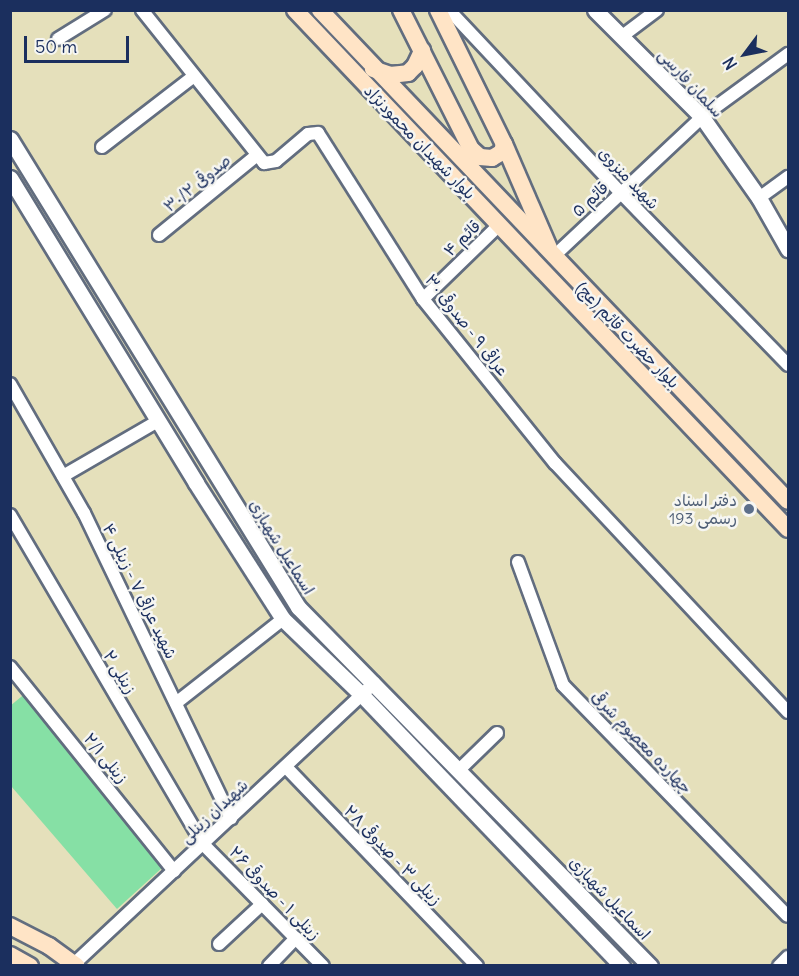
<!DOCTYPE html>
<html>
<head>
<meta charset="utf-8">
<style>
  body { margin:0 }
  #map { position:relative; width:799px; height:976px; overflow:hidden; background:#e5e0bb; font-family:Delius,"Playpen Sans Arabic",sans-serif }
  div>[style] { position:absolute }
  [style*='--x'] { left:calc(var(--x)*1px); top:calc(var(--y)*1px); width:calc(var(--w)*1px); rotate:calc(var(--a)*1deg) }
  .green>* { inset:0; background:#86e0a5 }
  .roads { filter:drop-shadow(2px 0 #626d7f) drop-shadow(-2px 0 #626d7f) drop-shadow(0 2px #626d7f) drop-shadow(0 -2px #626d7f) }
  .minor>* { height:12px; margin:-6px; padding:0 6px; transform-origin:6px; border-radius:6px; background:#fff }
  .tertiary>* { height:15px; margin:-7.5px; padding:0 7.5px; transform-origin:7.5px; border-radius:7.5px; background:#fff }
  .secondary>* { height:16px; margin:-8px; padding:0 8px; transform-origin:8px; border-radius:8px; background:#ffe4c6 }
  .dots>* { width:16px; height:16px; translate:-50% -50%; box-sizing:border-box; border:3px solid #f6f6f2; border-radius:50% }
  span { translate:-50% -50%; white-space:nowrap; text-align:center; line-height:1.15; -webkit-text-stroke:5px #f6f6f2; paint-order:stroke }
  .street-label { font-size:16px; color:#1b2f5e }
  .service-label { font-size:16px; color:#4e5e75 }
  .right { translate:-100% -50%; text-align:right }
  .frame { position:absolute; inset:0; border:12px solid #1b2f5e; pointer-events:none }
  .north { position:absolute; left:715px; top:24px; width:60px; height:60px; -webkit-text-stroke:4px #f6f6f2; paint-order:stroke; rotate:238deg; font-size:16px; font-weight:700; line-height:24px; text-align:center; color:#1b2f5e }
  .north::after { content:''; display:block; margin:auto; width:21px; height:27px; background:#1b2f5e; clip-path:polygon(50% 0,100% 100%,50% 72%,0 100%) }
  .scale { position:absolute; left:24px; top:36px; width:105px; height:27px; box-sizing:border-box; border:3px solid #1b2f5e; border-top:0; padding-left:8px; font-size:18px; line-height:21px; white-space:nowrap; color:#1b2f5e; -webkit-text-stroke:4px #f6f6f2; paint-order:stroke }
</style>
</head>
<body>
<div id="map">
  <div class="green">
    <div style="clip-path:polygon(27px 692px,163px 867px,117px 909px,11px 786px,10px 706px)"></div>
  </div>
  <div class="roads">
    <div class="minor">
      <div style="--x:142;--y:10;--w:196;--a:51.4"></div>
      <div style="--x:264;--y:163;--w:12;--a:-9"></div>
      <div style="--x:276;--y:161;--w:42;--a:-40.2"></div>
      <div style="--x:308;--y:134;--w:10;--a:-6"></div>
      <div style="--x:318;--y:133;--w:196;--a:57.7"></div>
      <div style="--x:423;--y:299;--w:211;--a:51.2"></div>
      <div style="--x:555;--y:463;--w:341;--a:46.9"></div>
      <div style="--x:449;--y:10;--w:251;--a:46.8"></div>
      <div style="--x:621;--y:193;--w:240;--a:45.8"></div>
      <div style="--x:621;--y:37;--w:45;--a:-36.9"></div>
      <div style="--x:58;--y:39;--w:55;--a:-31.7"></div>
      <div style="--x:102;--y:147;--w:115;--a:-37.6"></div>
      <div style="--x:759;--y:198;--w:36;--a:-36"></div>
      <div style="--x:159;--y:235;--w:125;--a:-39.2"></div>
      <div style="--x:553;--y:257;--w:204;--a:-43.2"></div>
      <div style="--x:702;--y:117;--w:107;--a:-36.2"></div>
      <div style="--x:423;--y:299;--w:106;--a:-44.2"></div>
      <div style="--x:10;--y:384;--w:149;--a:60.2"></div>
      <div style="--x:84;--y:513;--w:339;--a:64.3"></div>
      <div style="--x:63;--y:476;--w:110;--a:-30.1"></div>
      <div style="--x:10;--y:515;--w:381;--a:59.6"></div>
      <div style="--x:203;--y:844;--w:171;--a:45.5"></div>
      <div style="--x:518;--y:562;--w:131;--a:69.9"></div>
      <div style="--x:563;--y:685;--w:322;--a:45.8"></div>
      <div style="--x:10;--y:667;--w:262;--a:51.2"></div>
      <div style="--x:176;--y:703;--w:136;--a:-38.1"></div>
      <div style="--x:286;--y:767;--w:276;--a:46.2"></div>
      <div style="--x:459;--y:770;--w:53;--a:-44.2"></div>
      <div style="--x:219;--y:944;--w:59;--a:-42.9"></div>
      <div style="--x:75;--y:963;--w:410;--a:-43.1"></div>
      <div style="--x:269;--y:966;--w:39;--a:-46"></div>
      <div style="--x:779;--y:966;--w:13;--a:-45"></div>
    </div>
    <div class="tertiary">
      <div style="--x:595;--y:10;--w:151;--a:45"></div>
      <div style="--x:702;--y:117;--w:99;--a:54.9"></div>
      <div style="--x:759;--y:198;--w:59;--a:60.4"></div>
      <div style="--x:10;--y:139;--w:550;--a:58.39"></div>
      <div style="--x:298;--y:607;--w:503;--a:45.56"></div>
      <div style="--x:10;--y:178;--w:357;--a:58.6"></div>
      <div style="--x:196;--y:483;--w:161;--a:57.4"></div>
      <div style="--x:283;--y:619;--w:110;--a:43.9"></div>
      <div style="--x:362;--y:695;--w:376;--a:46.2"></div>
    </div>
    <div class="secondary">
      <div style="--x:295;--y:10;--w:716;--a:46.47"></div>
      <div style="--x:320;--y:10;--w:678;--a:46.37"></div>
      <div style="--x:401;--y:10;--w:156;--a:63.3"></div>
      <div style="--x:471;--y:149;--w:12;--a:42"></div>
      <div style="--x:480;--y:157;--w:12;--a:5"></div>
      <div style="--x:492;--y:158;--w:12;--a:-31"></div>
      <div style="--x:502;--y:152;--w:8;--a:-76"></div>
      <div style="--x:438;--y:10;--w:149;--a:63.8"></div>
      <div style="--x:504;--y:144;--w:113;--a:66.6"></div>
      <div style="--x:373;--y:69;--w:18;--a:19"></div>
      <div style="--x:390;--y:75;--w:18;--a:-6"></div>
      <div style="--x:408;--y:73;--w:10;--a:-45"></div>
      <div style="--x:415;--y:66;--w:17;--a:-65"></div>
      <div style="--x:10;--y:926;--w:44;--a:27.1"></div>
      <div style="--x:49;--y:946;--w:34;--a:36"></div>
      <div style="--x:10;--y:955;--w:23;--a:29"></div>
    </div>
  </div>
  <div class="dots">
    <div style="left:749px;top:509px;background:#5c6f8a"></div>
  </div>
  <div class="street-label">
    <span style="left:691px;top:83px;rotate:47deg">سلمان فارسی</span>
    <span style="left:420px;top:142px;rotate:46deg">بلوار شهیدان محمودنژاد</span>
    <span style="left:629px;top:178px;rotate:46deg">شهید منزوی</span>
    <span style="left:197px;top:183px;rotate:-39deg">صدوقی ۳۰/۲</span>
    <span style="left:590px;top:199px;rotate:-43deg">قائم ۵</span>
    <span style="left:462px;top:238px;rotate:-44deg">قائم ۴</span>
    <span style="left:467px;top:325px;rotate:52deg">عراقی ۹ - صدوقی ۳۰</span>
    <span style="left:628px;top:335px;rotate:46deg">بلوار حضرت قائم (عج)</span>
    <span style="left:282px;top:547px;rotate:58deg">اسماعیل شهبازی</span>
    <span style="left:140px;top:591px;rotate:64deg">شهید عراقی ۷ - زینلی ۴</span>
    <span style="left:120px;top:672px;rotate:59deg">زینلی ۲</span>
    <span style="left:642px;top:742px;rotate:46deg">چهارده معصوم شرقی</span>
    <span style="left:106px;top:758px;rotate:51deg">زینلی ۲/۱</span>
    <span style="left:214px;top:811px;rotate:-43deg">شهیدان زینلی</span>
    <span style="left:393px;top:855px;rotate:46deg">زینلی ۳ - صدوقی ۲۸</span>
    <span style="left:275px;top:893px;rotate:46deg">زینلی ۱ - صدوقی ۲۶</span>
    <span style="left:610px;top:898px;rotate:46deg">اسماعیل شهبازی</span>
  </div>
  <div class="service-label">
    <span class="right" style="left:737px;top:509px">دفتر اسناد<br>رسمی 193</span>
  </div>
  <div class="frame"></div>
  <div class="north">N</div>
  <div class="scale">50 m</div>
</div>
</body>
</html>
